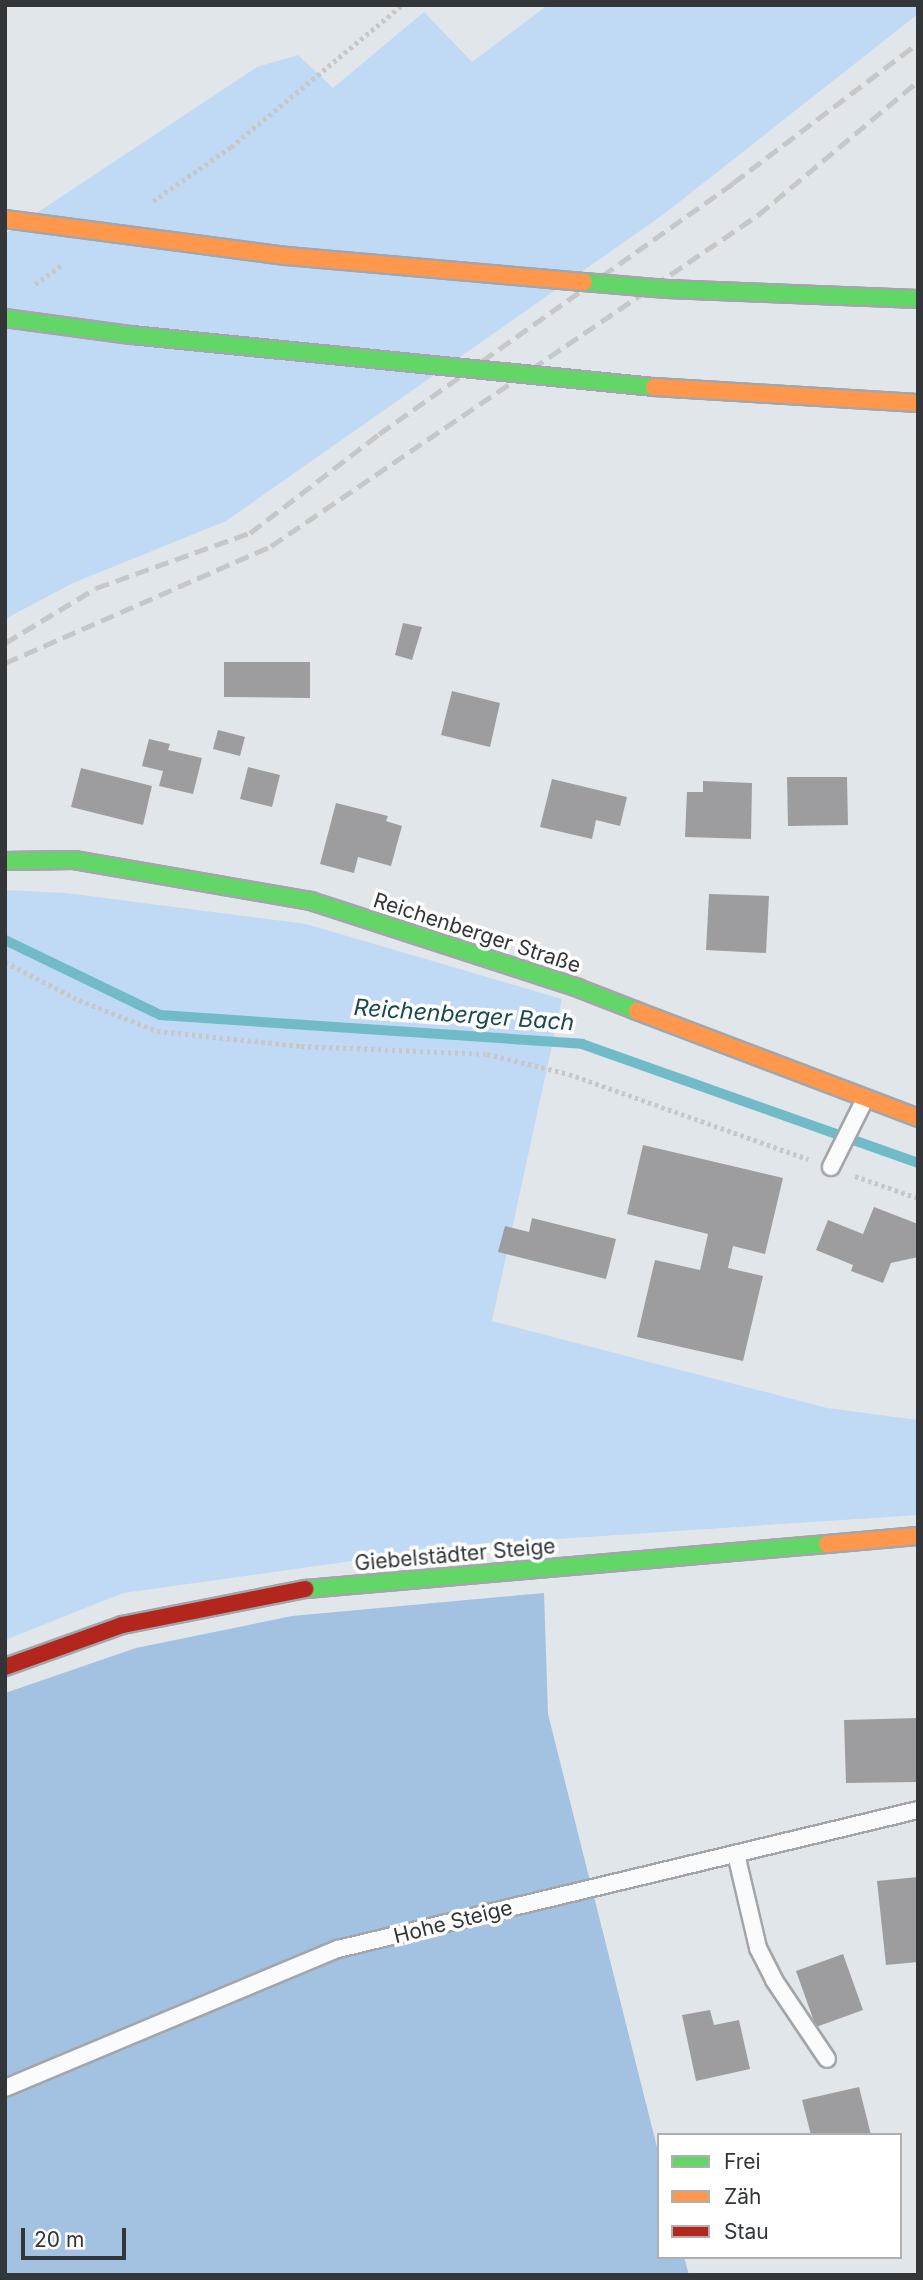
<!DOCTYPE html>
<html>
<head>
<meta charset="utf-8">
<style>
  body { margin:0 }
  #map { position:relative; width:923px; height:2280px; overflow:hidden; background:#e1e6eb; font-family:Inter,sans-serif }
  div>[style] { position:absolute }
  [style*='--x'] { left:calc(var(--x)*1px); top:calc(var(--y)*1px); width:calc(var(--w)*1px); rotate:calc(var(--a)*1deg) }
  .green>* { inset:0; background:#c0d9f4 }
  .forest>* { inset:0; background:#a3c2e2 }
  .stream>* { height:10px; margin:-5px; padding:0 5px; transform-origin:5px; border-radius:5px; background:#70bbc7 }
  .building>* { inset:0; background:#9d9da0 }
  .path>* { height:4.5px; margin-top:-2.25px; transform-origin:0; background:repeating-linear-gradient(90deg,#c5c7c9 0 3.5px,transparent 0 7px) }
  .roads { filter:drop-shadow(2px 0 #a2a6aa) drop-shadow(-2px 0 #a2a6aa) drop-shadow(0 2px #a2a6aa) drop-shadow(0 -2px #a2a6aa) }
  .lane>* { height:16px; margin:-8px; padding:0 8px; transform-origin:8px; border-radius:8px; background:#fafbfc }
  .fast>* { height:16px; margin:-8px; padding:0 8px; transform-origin:8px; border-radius:8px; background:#63d668 }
  .slow>* { height:16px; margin:-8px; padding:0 8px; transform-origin:8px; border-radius:8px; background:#ff974d }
  .jam>* { height:16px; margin:-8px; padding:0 8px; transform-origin:8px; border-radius:8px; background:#b3261e }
  .rail>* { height:5px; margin-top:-2.5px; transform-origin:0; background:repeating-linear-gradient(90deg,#c5c7c8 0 14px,transparent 0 21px) }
  .bridges { filter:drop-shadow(2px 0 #a2a6aa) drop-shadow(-2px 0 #a2a6aa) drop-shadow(0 2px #a2a6aa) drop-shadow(0 -2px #a2a6aa) }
  .fast-bridge>* { height:16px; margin:-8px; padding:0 8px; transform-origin:8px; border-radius:8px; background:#63d668 }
  .slow-bridge>* { height:16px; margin:-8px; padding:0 8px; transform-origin:8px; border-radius:8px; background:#ff974d }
  span { translate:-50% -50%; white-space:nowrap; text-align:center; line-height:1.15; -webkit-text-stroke:7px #fff; paint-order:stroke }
  .street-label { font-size:21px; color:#323639 }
  .water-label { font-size:23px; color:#1a484f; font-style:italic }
  .frame { position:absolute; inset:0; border:7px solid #323639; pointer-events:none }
  .legend { position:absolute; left:657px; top:2133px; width:245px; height:126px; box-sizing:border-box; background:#fff; border:2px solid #adafb0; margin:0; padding:9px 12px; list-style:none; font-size:21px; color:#323639 }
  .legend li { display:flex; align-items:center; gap:14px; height:35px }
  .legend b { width:35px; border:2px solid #adafb0 }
  .scale { position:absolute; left:21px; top:2228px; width:105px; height:32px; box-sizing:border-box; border:4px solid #323639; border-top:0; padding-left:9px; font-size:21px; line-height:24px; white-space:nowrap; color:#323639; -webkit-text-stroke:5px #fff; paint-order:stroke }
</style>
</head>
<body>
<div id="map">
  <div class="green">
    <div style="clip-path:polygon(548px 5px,918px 5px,918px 14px,664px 214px,226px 521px,73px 583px,5px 619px,5px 234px,257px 67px,298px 55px,333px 88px,424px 12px,472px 62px)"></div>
    <div style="clip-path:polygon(5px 890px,66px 893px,306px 924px,562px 999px,492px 1321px,827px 1408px,918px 1420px,918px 1515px,466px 1545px,123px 1593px,5px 1640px)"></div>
  </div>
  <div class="forest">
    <div style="clip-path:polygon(544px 1593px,548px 1714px,659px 2155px,659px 2257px,684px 2257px,689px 2275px,5px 2275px,5px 1693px,136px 1648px,292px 1616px)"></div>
  </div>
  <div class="stream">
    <div style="--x:5;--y:940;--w:172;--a:25.8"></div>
    <div style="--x:160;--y:1015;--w:423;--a:3.9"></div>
    <div style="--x:582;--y:1044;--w:356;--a:19.5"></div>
  </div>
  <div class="building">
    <div style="clip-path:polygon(403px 623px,422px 627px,412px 660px,395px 655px)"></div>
    <div style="clip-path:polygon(224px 662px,310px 662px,310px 698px,224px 697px)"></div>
    <div style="clip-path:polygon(452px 691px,500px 703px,490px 747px,441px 735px)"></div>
    <div style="clip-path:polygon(218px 730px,245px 737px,240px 756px,213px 749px)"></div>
    <div style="clip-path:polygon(149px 739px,170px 744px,168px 750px,202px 758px,193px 794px,159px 786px,163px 771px,142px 766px)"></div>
    <div style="clip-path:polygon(248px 767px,280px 775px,272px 807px,240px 799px)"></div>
    <div style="clip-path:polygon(81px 768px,152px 786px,143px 825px,71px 807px)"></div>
    <div style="clip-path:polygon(787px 777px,847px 777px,848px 825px,788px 826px)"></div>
    <div style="clip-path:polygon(552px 779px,627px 797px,620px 826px,596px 820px,592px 839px,540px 827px)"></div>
    <div style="clip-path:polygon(703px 781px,752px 783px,751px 839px,685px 837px,687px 792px,703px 792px)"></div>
    <div style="clip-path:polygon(336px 803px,388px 816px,386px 821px,402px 826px,391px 866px,358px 857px,354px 873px,320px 864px)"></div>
    <div style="clip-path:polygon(709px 894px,769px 896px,766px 953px,706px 950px)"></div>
    <div style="clip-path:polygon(643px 1145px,783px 1178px,765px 1254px,733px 1246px,728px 1268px,763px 1276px,743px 1361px,637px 1337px,655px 1260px,700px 1270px,708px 1234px,627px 1214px)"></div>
    <div style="clip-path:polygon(874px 1207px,918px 1224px,918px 1257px,891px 1263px,883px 1283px,851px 1271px,853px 1265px,816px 1250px,828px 1220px,863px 1234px)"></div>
    <div style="clip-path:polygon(532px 1218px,616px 1239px,606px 1279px,498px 1252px,505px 1226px,529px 1232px)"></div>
    <div style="clip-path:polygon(918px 1718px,918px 1782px,846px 1783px,844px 1720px)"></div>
    <div style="clip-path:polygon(918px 1877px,918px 1962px,886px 1965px,877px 1881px)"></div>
    <div style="clip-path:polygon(843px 1954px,863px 2010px,816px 2027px,796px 1971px)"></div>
    <div style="clip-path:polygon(710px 2010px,714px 2025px,739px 2020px,750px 2069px,696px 2081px,682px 2015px)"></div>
    <div style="clip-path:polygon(859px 2087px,871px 2135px,811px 2135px,802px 2100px)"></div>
  </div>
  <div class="path">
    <div style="--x:153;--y:201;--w:95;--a:-34.7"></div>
    <div style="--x:231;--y:147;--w:222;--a:-39.7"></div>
    <div style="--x:35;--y:284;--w:33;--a:-35"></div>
    <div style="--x:5;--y:962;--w:83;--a:27.2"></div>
    <div style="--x:79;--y:1000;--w:84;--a:21.7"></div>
    <div style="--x:157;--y:1031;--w:145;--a:5.9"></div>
    <div style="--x:301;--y:1046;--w:186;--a:2.5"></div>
    <div style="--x:487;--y:1054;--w:84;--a:13.7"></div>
    <div style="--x:569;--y:1074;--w:254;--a:19.6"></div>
    <div style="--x:855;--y:1176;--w:67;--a:19.2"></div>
  </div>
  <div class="roads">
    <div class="lane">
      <div style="--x:831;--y:1167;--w:76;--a:-63.4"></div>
      <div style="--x:736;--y:1854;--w:97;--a:76.8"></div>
      <div style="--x:758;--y:1948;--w:36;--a:63"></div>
      <div style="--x:774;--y:1980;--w:95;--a:56.1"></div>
      <div style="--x:5;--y:2088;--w:361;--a:-22.7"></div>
      <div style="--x:338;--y:1949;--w:596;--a:-13.48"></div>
    </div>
    <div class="fast">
      <div style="--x:5;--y:861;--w:69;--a:-0.8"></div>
      <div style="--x:74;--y:860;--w:241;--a:9.8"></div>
      <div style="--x:311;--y:901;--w:281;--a:18"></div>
      <div style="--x:578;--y:988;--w:63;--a:21.3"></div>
      <div style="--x:306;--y:1589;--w:523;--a:-4.94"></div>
    </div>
    <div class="slow">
      <div style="--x:637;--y:1011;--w:301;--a:20.8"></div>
      <div style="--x:827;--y:1544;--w:91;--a:-5"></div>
    </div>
    <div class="jam">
      <div style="--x:5;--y:1667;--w:124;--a:-19.7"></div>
      <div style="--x:122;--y:1625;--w:187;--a:-11.1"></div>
    </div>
  </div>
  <div class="rail">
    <div style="--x:5;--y:643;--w:106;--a:-31.1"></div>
    <div style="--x:96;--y:588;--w:164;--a:-19.7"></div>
    <div style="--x:250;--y:533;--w:163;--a:-37.5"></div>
    <div style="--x:379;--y:434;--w:434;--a:-35.3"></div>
    <div style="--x:733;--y:183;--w:232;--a:-37.1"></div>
    <div style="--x:5;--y:663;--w:291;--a:-23.7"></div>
    <div style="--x:271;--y:546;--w:589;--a:-34.2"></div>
    <div style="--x:758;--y:215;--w:209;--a:-39.9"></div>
  </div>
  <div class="bridges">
    <div class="fast-bridge">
      <div style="--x:584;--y:282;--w:83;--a:4.8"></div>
      <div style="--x:667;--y:289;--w:251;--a:2.3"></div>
      <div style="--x:5;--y:318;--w:127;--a:7.7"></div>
      <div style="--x:131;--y:335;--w:526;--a:5.68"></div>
    </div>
    <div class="slow-bridge">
      <div style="--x:5;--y:219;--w:283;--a:7.5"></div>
      <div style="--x:286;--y:256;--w:299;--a:5"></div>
      <div style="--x:654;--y:387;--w:264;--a:3.5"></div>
    </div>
  </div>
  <div class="street-label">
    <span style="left:477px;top:933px;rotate:18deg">Reichenberger Straße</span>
    <span style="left:455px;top:1555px;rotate:-5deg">Giebelstädter Steige</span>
    <span style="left:453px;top:1922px;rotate:-14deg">Hohe Steige</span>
  </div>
  <div class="water-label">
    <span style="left:464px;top:1015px;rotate:4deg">Reichenberger Bach</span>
  </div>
  <div class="frame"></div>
  <ul class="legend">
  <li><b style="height:9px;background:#63d668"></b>Frei</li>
  <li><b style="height:9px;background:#ff974d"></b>Zäh</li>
  <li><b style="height:9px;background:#b3261e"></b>Stau</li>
  </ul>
  <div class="scale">20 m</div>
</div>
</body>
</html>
